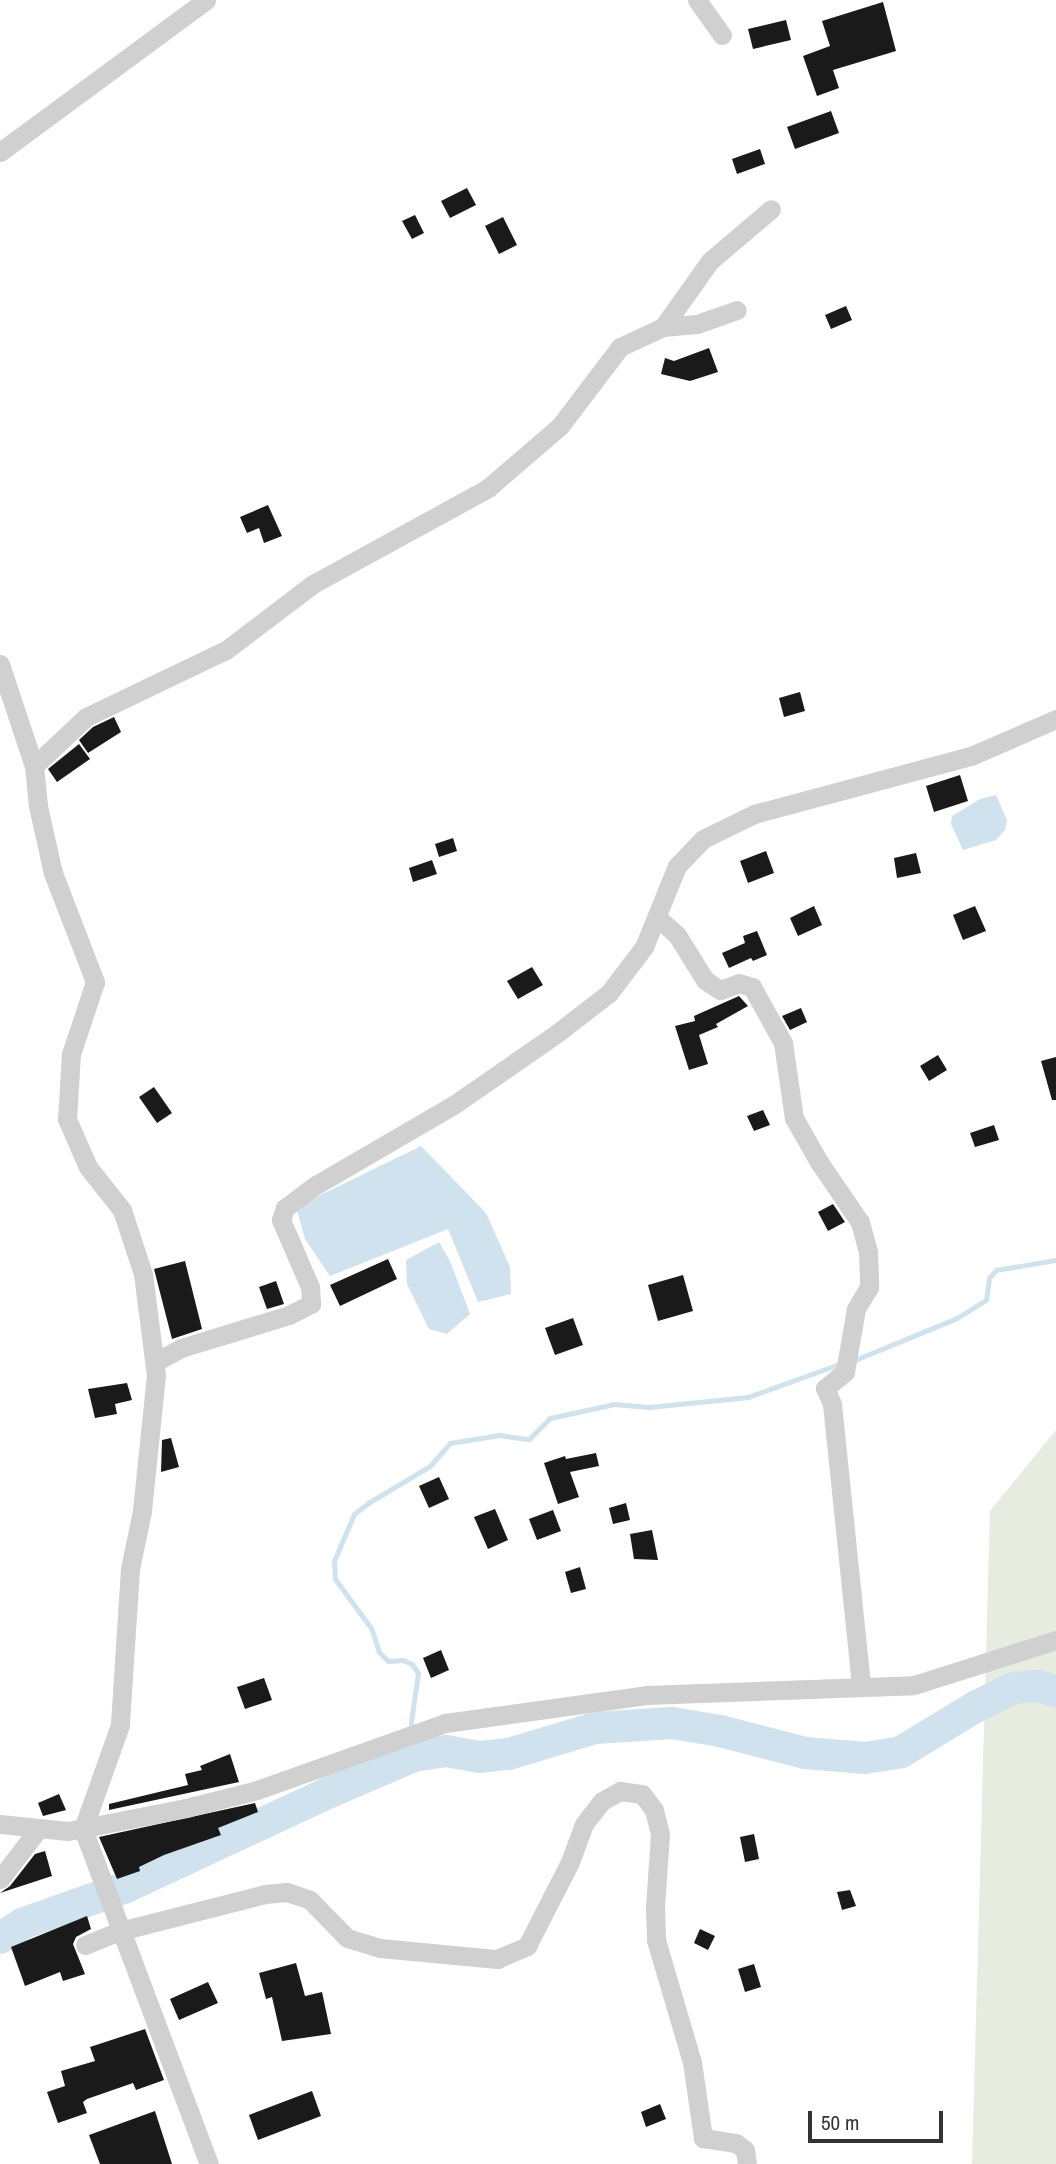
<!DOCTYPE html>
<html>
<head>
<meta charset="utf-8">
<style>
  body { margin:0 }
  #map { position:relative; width:1056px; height:2164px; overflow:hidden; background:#fff; font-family:"Archivo Narrow",sans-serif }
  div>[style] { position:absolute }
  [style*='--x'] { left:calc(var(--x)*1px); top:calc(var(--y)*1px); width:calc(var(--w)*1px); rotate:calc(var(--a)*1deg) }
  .green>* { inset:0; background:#e6ecdf }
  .water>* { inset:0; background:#cfe2ee }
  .stream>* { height:5px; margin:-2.5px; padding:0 2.5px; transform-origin:2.5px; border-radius:2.5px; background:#cfe2ee }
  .river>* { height:32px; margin:-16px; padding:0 16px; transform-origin:16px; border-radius:16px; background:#cfe2ee }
  .building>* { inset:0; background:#1a1a1a }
  .minor>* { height:19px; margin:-9.5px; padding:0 9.5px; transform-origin:9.5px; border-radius:9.5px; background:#d0d0d0 }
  span { translate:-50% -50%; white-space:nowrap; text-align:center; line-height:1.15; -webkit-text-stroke:7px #fff; paint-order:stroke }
  .scale { position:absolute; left:808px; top:2111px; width:135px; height:32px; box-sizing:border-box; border:4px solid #333; border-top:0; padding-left:9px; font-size:21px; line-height:24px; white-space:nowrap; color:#333; -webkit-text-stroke:5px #fff; paint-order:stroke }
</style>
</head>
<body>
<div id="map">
  <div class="green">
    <div style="clip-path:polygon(1056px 1430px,1056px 2164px,972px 2164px,990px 1511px)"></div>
  </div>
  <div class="water">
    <div style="clip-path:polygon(996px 795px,1007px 820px,1005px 830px,996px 840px,963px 850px,951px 824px,952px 816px,980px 799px)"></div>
    <div style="clip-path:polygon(421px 1146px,486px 1213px,510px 1267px,511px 1294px,478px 1302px,448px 1229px,330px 1276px,305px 1239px,296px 1207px)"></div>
    <div style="clip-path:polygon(439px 1242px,450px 1261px,470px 1314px,447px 1334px,429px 1329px,407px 1284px,406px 1260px)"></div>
  </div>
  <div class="stream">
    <div style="--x:855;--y:1360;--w:110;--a:-22.4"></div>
    <div style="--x:957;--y:1318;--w:34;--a:-32"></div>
    <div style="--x:986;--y:1300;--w:22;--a:-82"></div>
    <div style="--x:989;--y:1278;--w:11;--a:-49"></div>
    <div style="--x:996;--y:1270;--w:61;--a:-9.5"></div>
    <div style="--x:414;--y:1756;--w:34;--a:-95"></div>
    <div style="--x:411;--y:1722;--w:49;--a:-81.9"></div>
    <div style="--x:418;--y:1673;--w:11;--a:-124"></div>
    <div style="--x:412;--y:1664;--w:10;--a:-156"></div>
    <div style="--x:403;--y:1660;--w:15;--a:176"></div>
    <div style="--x:388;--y:1661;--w:13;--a:-135"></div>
    <div style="--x:379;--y:1652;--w:25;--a:-108"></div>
    <div style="--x:371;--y:1628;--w:61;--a:-126.3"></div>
    <div style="--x:335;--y:1579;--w:18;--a:-93"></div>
    <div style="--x:334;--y:1561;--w:51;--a:-66.9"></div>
    <div style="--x:354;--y:1514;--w:18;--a:-38"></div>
    <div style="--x:368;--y:1503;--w:72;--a:-30.8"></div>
    <div style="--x:430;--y:1466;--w:30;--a:-49"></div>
    <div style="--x:450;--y:1443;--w:50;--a:-9.3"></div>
    <div style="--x:499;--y:1435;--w:30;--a:8"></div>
    <div style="--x:529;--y:1439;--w:30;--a:-45"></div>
    <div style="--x:550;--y:1418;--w:66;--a:-12.3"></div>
    <div style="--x:614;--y:1404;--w:35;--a:5"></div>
    <div style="--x:649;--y:1407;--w:100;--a:-5.8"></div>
    <div style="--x:748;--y:1397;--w:97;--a:-19.9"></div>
  </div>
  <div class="river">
    <div style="--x:0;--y:1938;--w:28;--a:-32"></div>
    <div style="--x:24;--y:1923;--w:106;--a:-19.3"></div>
    <div style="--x:124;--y:1888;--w:227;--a:-25"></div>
    <div style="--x:330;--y:1792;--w:91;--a:-23.2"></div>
    <div style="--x:414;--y:1756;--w:32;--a:-9"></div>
    <div style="--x:446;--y:1751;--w:34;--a:10"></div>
    <div style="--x:479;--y:1757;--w:30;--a:-6"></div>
    <div style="--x:509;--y:1754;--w:90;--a:-16.8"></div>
    <div style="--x:595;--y:1728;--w:77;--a:-3.7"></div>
    <div style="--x:672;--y:1723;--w:49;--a:9.5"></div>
    <div style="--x:720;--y:1731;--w:88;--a:14.5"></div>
    <div style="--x:805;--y:1753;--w:60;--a:4.8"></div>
    <div style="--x:865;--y:1758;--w:36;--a:-9"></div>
    <div style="--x:901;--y:1752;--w:87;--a:-31.3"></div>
    <div style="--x:975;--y:1707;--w:42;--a:-26.6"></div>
    <div style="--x:1013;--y:1688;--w:25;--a:-5"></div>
    <div style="--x:1038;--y:1686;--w:19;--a:16"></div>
  </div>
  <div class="building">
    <div style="clip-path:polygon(883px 2px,896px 51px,833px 70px,839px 88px,817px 96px,803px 56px,830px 46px,822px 21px)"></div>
    <div style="clip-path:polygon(786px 20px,791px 40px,753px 49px,748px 29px)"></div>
    <div style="clip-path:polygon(831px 111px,839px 133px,795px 149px,787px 127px)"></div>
    <div style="clip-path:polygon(760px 149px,765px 164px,737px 174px,732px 159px)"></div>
    <div style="clip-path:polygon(467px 188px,476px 205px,450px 218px,441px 201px)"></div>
    <div style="clip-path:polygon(415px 215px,424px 233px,412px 239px,402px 221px)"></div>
    <div style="clip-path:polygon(503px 217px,517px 245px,499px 254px,485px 226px)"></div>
    <div style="clip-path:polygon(846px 306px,852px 320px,831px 329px,825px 315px)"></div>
    <div style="clip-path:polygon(709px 348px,718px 372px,690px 381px,661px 374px,665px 358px,674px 361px)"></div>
    <div style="clip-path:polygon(268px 505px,282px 536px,264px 543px,259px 528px,247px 533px,240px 517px)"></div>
    <div style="clip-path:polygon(800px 692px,805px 711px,784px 717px,779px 698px)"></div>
    <div style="clip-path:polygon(114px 717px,121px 732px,88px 753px,79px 740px,93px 727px)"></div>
    <div style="clip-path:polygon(79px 744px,90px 759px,57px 782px,48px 769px)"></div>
    <div style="clip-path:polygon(960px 775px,968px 801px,934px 812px,926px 786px)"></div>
    <div style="clip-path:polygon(453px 838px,457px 851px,439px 857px,435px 844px)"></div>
    <div style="clip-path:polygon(766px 851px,774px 873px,748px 883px,740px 861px)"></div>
    <div style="clip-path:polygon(916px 853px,921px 873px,897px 878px,894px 858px)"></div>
    <div style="clip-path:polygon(432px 860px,437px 874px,413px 882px,409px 868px)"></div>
    <div style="clip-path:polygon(814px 906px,822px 925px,798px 936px,790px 918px)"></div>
    <div style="clip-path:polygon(975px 906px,986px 931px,963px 940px,953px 915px)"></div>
    <div style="clip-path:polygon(757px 931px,767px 955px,753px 961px,751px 958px,729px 968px,722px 953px,745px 943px,743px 936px)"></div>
    <div style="clip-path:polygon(532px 967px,543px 985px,518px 999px,507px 981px)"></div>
    <div style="clip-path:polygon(739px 996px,748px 1006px,716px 1024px,718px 1027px,699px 1035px,708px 1064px,689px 1070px,675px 1026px,695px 1021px,694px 1016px)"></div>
    <div style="clip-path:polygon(801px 1008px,807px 1022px,790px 1030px,782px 1016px)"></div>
    <div style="clip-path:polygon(938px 1055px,947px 1070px,929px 1081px,920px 1066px)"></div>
    <div style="clip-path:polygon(1056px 1057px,1056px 1100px,1052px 1100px,1041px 1061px)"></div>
    <div style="clip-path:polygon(154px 1087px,172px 1113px,157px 1123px,139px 1097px)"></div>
    <div style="clip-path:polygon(763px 1110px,770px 1125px,754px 1131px,747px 1116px)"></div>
    <div style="clip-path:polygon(994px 1125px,999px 1140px,975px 1147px,970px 1133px)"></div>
    <div style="clip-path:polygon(833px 1204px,845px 1222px,828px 1231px,818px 1212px)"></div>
    <div style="clip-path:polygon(388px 1259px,397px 1279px,340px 1306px,330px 1285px)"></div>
    <div style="clip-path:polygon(185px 1261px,202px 1329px,172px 1339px,154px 1269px)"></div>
    <div style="clip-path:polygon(683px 1275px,693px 1311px,658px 1321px,648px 1285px)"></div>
    <div style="clip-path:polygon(276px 1281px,284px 1304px,267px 1309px,259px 1287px)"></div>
    <div style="clip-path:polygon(573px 1318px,583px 1345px,555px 1355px,545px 1328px)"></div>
    <div style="clip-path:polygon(127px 1383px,132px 1400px,115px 1404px,117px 1414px,95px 1418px,88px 1389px)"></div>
    <div style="clip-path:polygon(171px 1438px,179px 1467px,161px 1472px,162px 1440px)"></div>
    <div style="clip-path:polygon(596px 1453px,599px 1466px,570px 1472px,579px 1497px,558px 1504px,544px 1463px,565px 1456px,566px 1459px)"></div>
    <div style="clip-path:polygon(439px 1477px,449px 1499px,429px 1508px,419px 1486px)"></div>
    <div style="clip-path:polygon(626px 1503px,630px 1520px,613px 1524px,609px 1508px)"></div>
    <div style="clip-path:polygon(495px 1509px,508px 1540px,488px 1549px,474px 1517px)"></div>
    <div style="clip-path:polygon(553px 1510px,561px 1531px,537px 1540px,529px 1519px)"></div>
    <div style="clip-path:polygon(652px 1530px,658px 1560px,634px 1559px,630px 1534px)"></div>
    <div style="clip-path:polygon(580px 1567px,586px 1589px,571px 1593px,565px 1572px)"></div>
    <div style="clip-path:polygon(441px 1650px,449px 1670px,431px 1678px,423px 1658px)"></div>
    <div style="clip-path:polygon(264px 1678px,272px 1700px,245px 1709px,237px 1687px)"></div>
    <div style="clip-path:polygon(230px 1754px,239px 1782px,109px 1810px,109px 1804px,188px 1785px,185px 1774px,202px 1770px,200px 1766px)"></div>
    <div style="clip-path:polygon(59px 1794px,66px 1810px,43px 1816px,38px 1803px)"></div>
    <div style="clip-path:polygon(255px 1803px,258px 1812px,218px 1828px,221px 1835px,164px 1855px,139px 1867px,140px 1871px,117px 1879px,99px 1837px)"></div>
    <div style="clip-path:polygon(754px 1834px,759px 1859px,745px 1862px,740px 1837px)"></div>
    <div style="clip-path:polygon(45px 1851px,52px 1876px,0 1893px,10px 1886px,35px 1854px)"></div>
    <div style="clip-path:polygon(850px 1890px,856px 1906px,842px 1910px,837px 1892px)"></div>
    <div style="clip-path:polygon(87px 1916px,91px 1929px,76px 1937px,73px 1944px,85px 1974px,63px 1981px,60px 1972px,25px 1986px,11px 1947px)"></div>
    <div style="clip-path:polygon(700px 1929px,715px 1936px,708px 1950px,694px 1943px)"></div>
    <div style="clip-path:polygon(296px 1963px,305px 1996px,322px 1992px,331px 2034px,282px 2041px,272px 1997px,266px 1999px,259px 1973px)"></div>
    <div style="clip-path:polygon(754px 1964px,761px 1987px,745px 1992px,738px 1969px)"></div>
    <div style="clip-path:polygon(208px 1982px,218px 2003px,179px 2020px,170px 1999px)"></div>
    <div style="clip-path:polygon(145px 2029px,164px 2080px,136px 2090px,133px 2083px,87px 2099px,83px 2102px,87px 2113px,58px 2123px,47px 2092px,65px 2086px,61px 2071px,95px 2061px,90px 2047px)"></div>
    <div style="clip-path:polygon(312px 2091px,321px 2116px,258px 2140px,249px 2115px)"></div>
    <div style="clip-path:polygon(660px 2104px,666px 2119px,646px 2127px,641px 2112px)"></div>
    <div style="clip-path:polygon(155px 2111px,172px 2164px,100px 2164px,89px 2135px)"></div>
  </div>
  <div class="minor">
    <div style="--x:697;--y:0;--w:43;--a:54.5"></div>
    <div style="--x:0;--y:152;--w:256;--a:-36.4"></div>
    <div style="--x:663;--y:327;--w:34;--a:-5"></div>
    <div style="--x:697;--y:324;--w:42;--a:-19.3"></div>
    <div style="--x:0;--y:664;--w:108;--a:71.6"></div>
    <div style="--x:34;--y:766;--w:40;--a:84.3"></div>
    <div style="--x:38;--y:806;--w:69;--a:77.4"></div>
    <div style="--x:53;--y:873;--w:117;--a:68.9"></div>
    <div style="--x:95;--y:982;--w:76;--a:108.4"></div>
    <div style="--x:71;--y:1054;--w:65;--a:93.5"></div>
    <div style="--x:67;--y:1119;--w:52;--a:66.4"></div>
    <div style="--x:88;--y:1167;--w:55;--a:51.7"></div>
    <div style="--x:122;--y:1210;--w:67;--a:71.8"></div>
    <div style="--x:143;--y:1274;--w:102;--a:82.7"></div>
    <div style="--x:156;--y:1375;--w:137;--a:95.9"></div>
    <div style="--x:142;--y:1511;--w:59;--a:101.7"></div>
    <div style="--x:130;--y:1569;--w:156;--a:93.7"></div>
    <div style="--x:120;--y:1725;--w:110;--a:109.6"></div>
    <div style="--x:83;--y:1829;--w:358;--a:69.4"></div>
    <div style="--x:34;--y:766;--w:71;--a:-43.3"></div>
    <div style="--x:86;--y:717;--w:155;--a:-25.6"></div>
    <div style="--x:226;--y:650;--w:109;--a:-37.2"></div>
    <div style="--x:313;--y:584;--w:200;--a:-28.7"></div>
    <div style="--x:488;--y:488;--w:95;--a:-40.7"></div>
    <div style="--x:560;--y:426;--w:99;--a:-52.8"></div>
    <div style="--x:620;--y:347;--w:47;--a:-24.9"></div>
    <div style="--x:663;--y:327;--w:81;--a:-54.5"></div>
    <div style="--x:710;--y:261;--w:80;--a:-40.4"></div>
    <div style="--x:658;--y:918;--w:25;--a:42"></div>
    <div style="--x:677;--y:935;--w:53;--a:58.1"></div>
    <div style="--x:705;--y:980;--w:18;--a:34"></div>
    <div style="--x:720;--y:990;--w:20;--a:-20"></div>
    <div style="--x:739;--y:983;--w:14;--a:17"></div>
    <div style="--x:752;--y:987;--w:64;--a:61"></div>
    <div style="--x:783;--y:1043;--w:76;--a:81.7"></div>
    <div style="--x:794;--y:1118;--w:51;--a:60.4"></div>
    <div style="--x:819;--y:1162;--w:73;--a:55.7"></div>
    <div style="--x:860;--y:1222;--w:30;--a:75"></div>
    <div style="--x:868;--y:1251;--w:36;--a:88"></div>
    <div style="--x:869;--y:1287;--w:26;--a:121"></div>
    <div style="--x:856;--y:1309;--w:64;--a:99.9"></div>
    <div style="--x:845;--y:1372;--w:26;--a:141"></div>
    <div style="--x:825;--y:1388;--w:17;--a:66"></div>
    <div style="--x:832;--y:1404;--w:283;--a:84.1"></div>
    <div style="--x:155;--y:1362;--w:30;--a:-28"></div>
    <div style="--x:181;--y:1348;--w:113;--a:-17"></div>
    <div style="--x:289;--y:1315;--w:25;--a:-27"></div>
    <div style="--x:311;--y:1304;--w:17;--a:-93"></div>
    <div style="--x:310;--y:1287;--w:73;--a:-113.4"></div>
    <div style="--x:281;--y:1220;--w:13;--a:-72"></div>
    <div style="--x:285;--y:1208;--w:39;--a:-37"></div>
    <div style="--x:316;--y:1185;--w:157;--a:-30.2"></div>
    <div style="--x:452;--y:1106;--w:126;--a:-34.7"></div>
    <div style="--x:556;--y:1034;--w:67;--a:-37.7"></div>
    <div style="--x:609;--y:993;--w:58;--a:-52.7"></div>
    <div style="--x:644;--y:947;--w:87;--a:-67.8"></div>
    <div style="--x:677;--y:866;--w:37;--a:-46"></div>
    <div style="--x:703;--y:839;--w:57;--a:-26.1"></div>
    <div style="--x:754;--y:814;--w:225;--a:-15"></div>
    <div style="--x:971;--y:756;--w:93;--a:-23.5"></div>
    <div style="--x:0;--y:1824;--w:68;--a:5.9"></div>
    <div style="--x:68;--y:1831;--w:120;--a:-11"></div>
    <div style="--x:186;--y:1808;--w:73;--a:-14.2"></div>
    <div style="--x:257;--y:1790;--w:200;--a:-19.6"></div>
    <div style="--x:445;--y:1723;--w:203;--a:-7.9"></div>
    <div style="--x:646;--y:1695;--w:268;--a:-2.1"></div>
    <div style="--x:914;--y:1685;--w:149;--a:-17.6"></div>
    <div style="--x:0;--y:1879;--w:64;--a:-52.6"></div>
    <div style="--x:85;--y:1945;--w:38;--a:-22"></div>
    <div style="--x:120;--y:1931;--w:150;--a:-14.3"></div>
    <div style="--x:265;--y:1894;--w:22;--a:-5"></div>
    <div style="--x:287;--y:1892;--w:24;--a:19"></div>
    <div style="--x:310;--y:1900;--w:53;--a:45.8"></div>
    <div style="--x:347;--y:1938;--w:34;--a:17"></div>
    <div style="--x:380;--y:1948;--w:118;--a:5.4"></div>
    <div style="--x:497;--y:1959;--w:33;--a:-23"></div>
    <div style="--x:527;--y:1946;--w:94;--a:-62.9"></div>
    <div style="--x:570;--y:1862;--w:40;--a:-69.8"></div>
    <div style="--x:584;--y:1824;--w:29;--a:-52"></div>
    <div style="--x:602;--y:1801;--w:21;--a:-29"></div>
    <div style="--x:620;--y:1791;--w:22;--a:8"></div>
    <div style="--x:642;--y:1794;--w:20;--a:53"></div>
    <div style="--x:654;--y:1810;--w:25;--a:76"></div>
    <div style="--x:660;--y:1834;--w:74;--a:93.9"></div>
    <div style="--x:655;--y:1908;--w:32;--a:88"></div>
    <div style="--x:656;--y:1940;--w:127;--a:73.6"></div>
    <div style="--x:692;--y:2062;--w:77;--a:81.8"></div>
    <div style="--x:703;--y:2138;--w:33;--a:9"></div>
    <div style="--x:736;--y:2143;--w:11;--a:38"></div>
    <div style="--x:745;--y:2150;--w:14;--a:82"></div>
  </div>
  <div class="scale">50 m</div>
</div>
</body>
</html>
